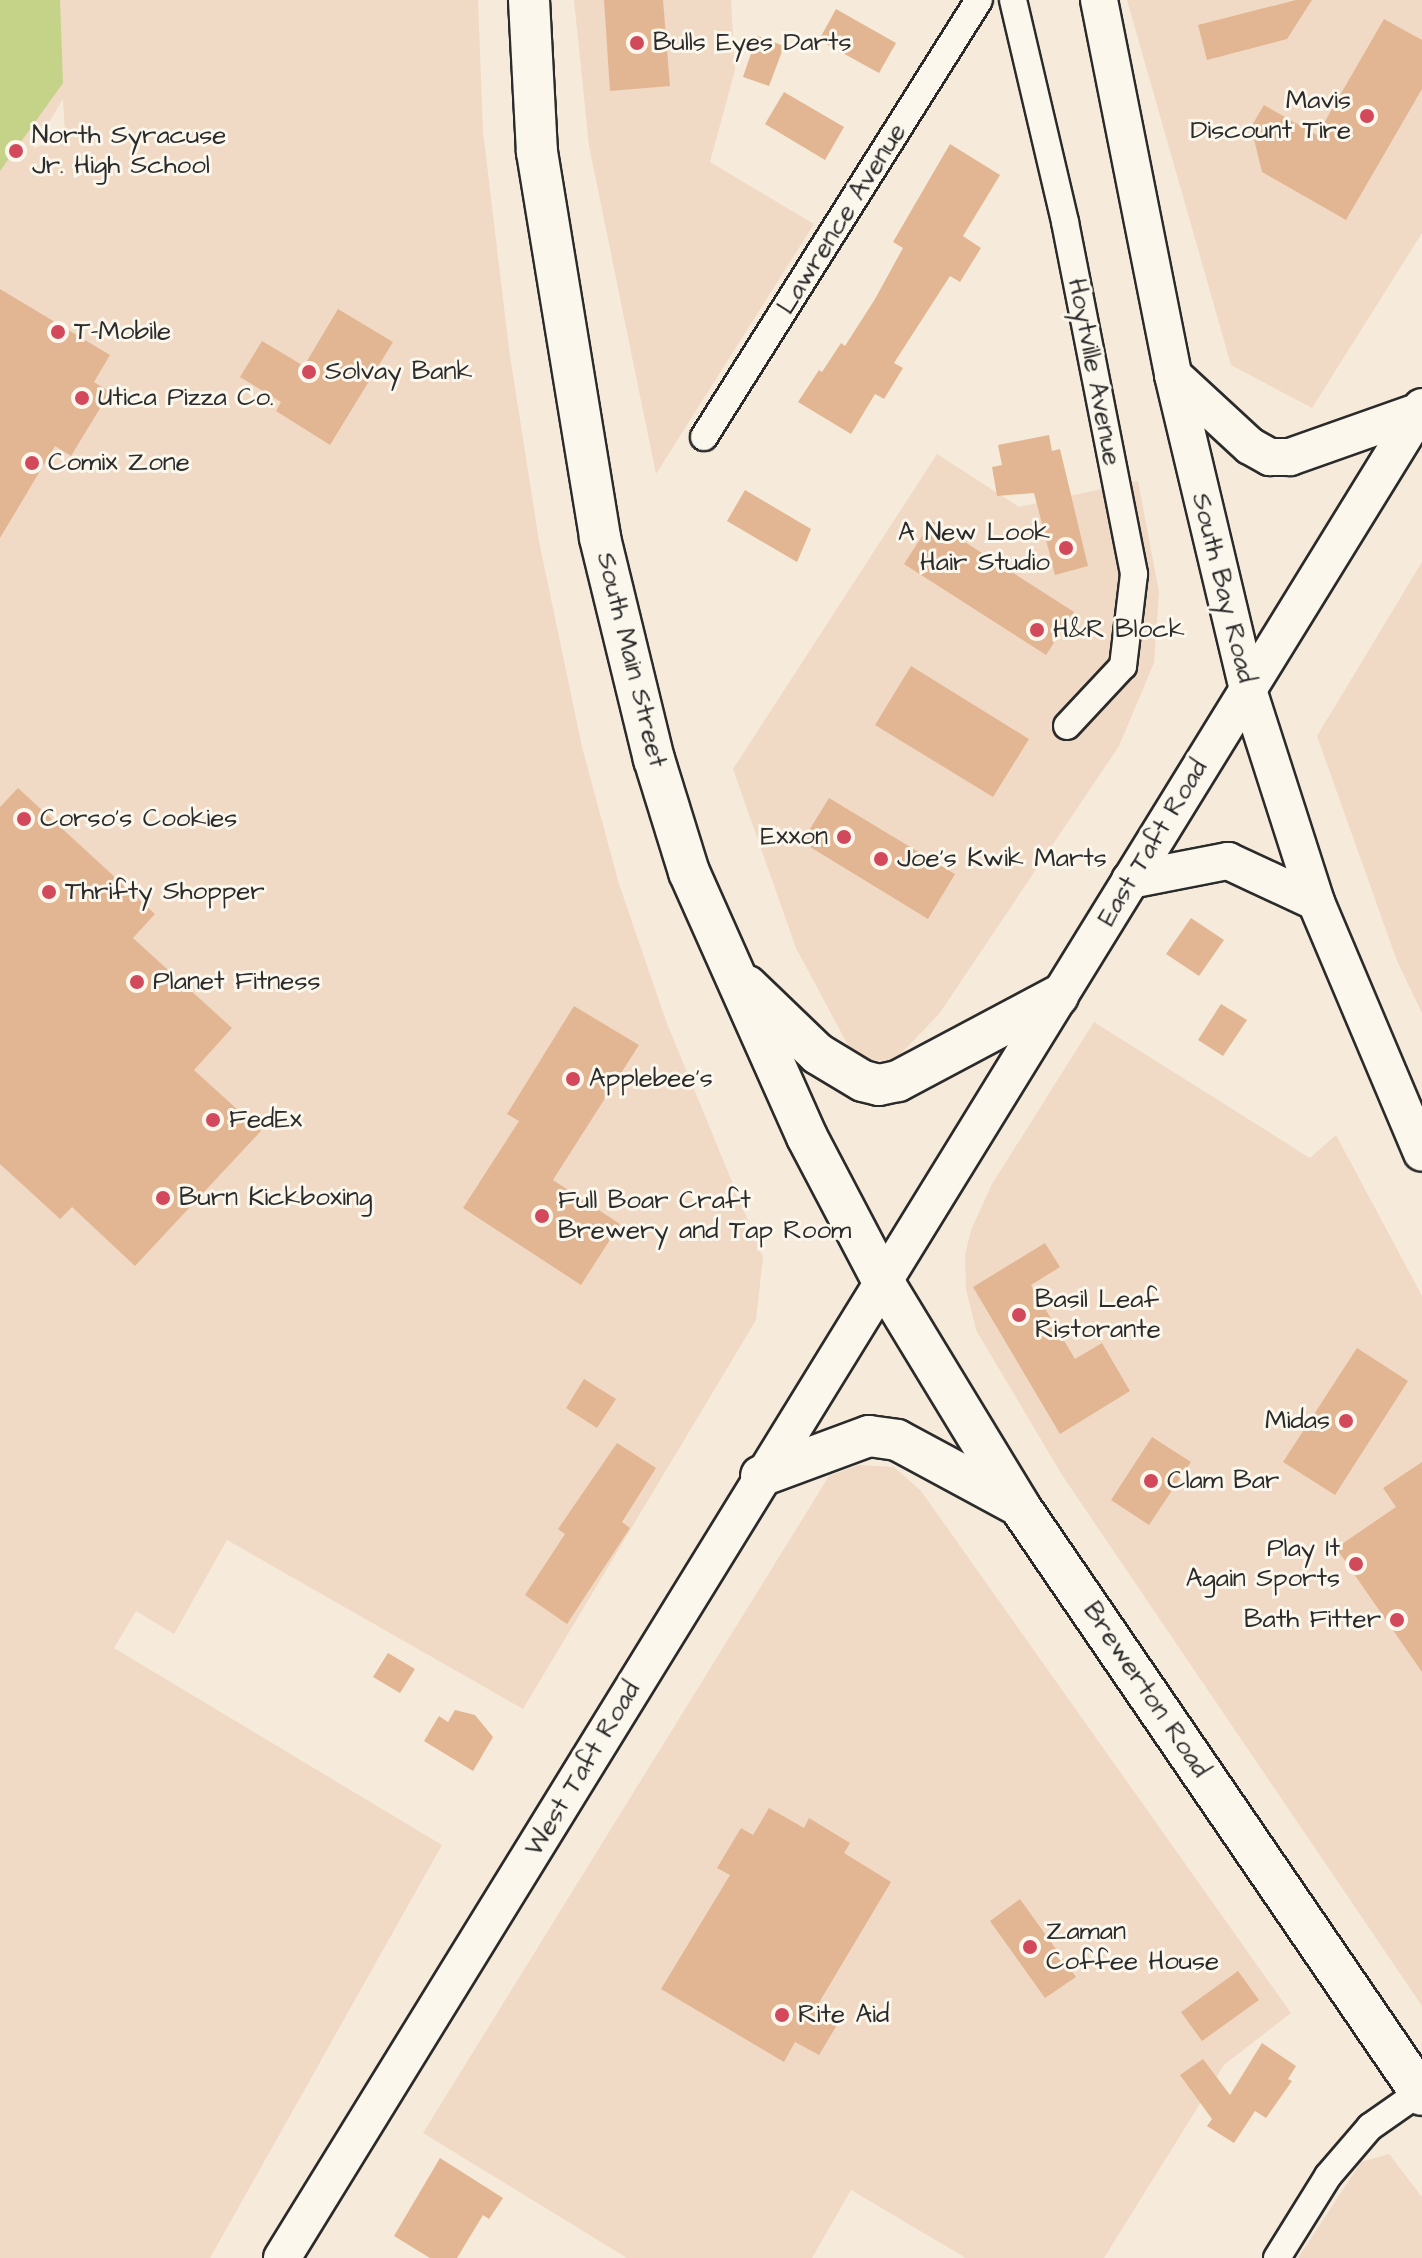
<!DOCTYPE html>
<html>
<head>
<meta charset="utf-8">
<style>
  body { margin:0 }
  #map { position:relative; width:1422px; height:2258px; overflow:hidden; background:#f6eada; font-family:"Architects Daughter",sans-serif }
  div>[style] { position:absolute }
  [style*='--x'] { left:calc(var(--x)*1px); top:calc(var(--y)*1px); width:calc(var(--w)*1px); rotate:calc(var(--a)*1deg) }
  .built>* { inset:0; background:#f0dac5 }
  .green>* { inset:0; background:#c4d388 }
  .building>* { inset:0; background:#e2b693 }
  .roads { filter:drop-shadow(2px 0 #2b2b2b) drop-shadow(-2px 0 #2b2b2b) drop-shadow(0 2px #2b2b2b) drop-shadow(0 -2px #2b2b2b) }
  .street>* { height:26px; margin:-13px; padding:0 13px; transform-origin:13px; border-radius:13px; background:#fbf7ec }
  .secondary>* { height:36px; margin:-18px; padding:0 18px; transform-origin:18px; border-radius:18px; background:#fbf7ec }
  .primary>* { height:40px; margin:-20px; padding:0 20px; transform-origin:20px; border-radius:20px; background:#fbf7ec }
  .dots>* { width:22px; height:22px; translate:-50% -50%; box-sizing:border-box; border:4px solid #fbf7ec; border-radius:50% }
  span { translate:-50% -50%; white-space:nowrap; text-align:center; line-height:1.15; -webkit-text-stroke:6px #fbf7ec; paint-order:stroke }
  .poi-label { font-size:26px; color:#2b2b2b }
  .left { translate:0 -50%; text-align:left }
  .right { translate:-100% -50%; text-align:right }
  .street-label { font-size:26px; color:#2b2b2b }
</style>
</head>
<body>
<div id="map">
  <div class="built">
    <div style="clip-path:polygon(evenodd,0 0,478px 0,483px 131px,509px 349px,539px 541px,582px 747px,619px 884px,666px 1021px,763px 1257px,756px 1320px,523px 1709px,227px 1540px,174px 1634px,136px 1611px,114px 1648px,442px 1845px,210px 2258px,0 2258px,0 0,63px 99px,65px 135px,33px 149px,63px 99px)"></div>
    <div style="clip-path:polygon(574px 0,731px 0,735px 70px,710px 162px,814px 224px,656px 474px,589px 146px)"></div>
    <div style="clip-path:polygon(1127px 0,1422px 0,1422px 233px,1312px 408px,1231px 365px)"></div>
    <div style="clip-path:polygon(937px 454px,1019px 507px,1138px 481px,1159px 592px,1154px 663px,1119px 746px,939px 1014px,894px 1061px,869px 1060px,849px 1047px,796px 948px,733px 769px)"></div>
    <div style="clip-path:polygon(1422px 562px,1422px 1013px,1397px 961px,1317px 736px)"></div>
    <div style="clip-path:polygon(1094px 1022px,1310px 1158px,1336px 1135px,1422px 1296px,1422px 2006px,1062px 1475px,976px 1330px,966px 1289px,965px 1255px,971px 1230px,992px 1184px)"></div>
    <div style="clip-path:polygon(859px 1465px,894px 1467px,921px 1491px,1291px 2013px,1224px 2065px,1104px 2258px,966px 2258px,851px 2190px,812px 2258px,627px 2258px,423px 2133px,829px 1476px)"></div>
    <div style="clip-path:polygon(1389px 2154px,1422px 2197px,1422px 2258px,1298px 2258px,1361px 2162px)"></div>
  </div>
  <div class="green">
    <div style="clip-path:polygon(0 0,60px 0,63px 83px,0 171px)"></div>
  </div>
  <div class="building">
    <div style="clip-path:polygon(604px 0,663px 0,670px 86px,610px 91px)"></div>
    <div style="clip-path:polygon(1296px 0,1312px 0,1287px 39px,1207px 60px,1198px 25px)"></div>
    <div style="clip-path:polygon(836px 9px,896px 43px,879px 73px,819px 40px)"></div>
    <div style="clip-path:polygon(1384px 19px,1422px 40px,1422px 89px,1346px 220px,1262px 172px,1251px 127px,1264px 105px,1317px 135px)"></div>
    <div style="clip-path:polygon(757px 36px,784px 46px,769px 86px,743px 77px)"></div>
    <div style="clip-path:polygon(784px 92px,844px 127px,825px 160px,765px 124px)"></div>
    <div style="clip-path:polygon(950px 144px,1000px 175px,963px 236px,981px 248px,960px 282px,950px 276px,894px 363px,903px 368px,884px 399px,875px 394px,851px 434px,798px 402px,819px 370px,822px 372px,841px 343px,845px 346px,875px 299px,903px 248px,893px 242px)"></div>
    <div style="clip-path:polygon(0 289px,110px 355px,94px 382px,110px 392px,71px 456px,55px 446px,0 538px)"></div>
    <div style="clip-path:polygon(338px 309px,393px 342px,330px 445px,276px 411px,281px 402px,240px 377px,262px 341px,304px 366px)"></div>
    <div style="clip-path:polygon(1049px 435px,1052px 451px,1060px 449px,1088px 566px,1055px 575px,1034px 493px,997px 496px,992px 467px,1002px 465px,998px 445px)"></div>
    <div style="clip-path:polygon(745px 490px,811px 529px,797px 562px,727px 521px)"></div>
    <div style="clip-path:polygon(932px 521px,1074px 612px,1046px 655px,904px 564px)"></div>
    <div style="clip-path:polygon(911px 666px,1029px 739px,993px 797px,875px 725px)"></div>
    <div style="clip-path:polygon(18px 788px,155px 914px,133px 938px,232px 1028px,194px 1070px,261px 1131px,135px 1266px,72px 1207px,60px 1219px,0 1164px,0 807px)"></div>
    <div style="clip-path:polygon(829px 798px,955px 874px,928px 919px,802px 842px)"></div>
    <div style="clip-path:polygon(1191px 918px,1224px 940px,1199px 976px,1166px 954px)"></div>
    <div style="clip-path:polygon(1221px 1004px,1247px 1020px,1223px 1056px,1198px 1040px)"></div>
    <div style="clip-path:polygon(574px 1006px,639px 1045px,553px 1180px,620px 1224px,581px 1285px,463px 1208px,519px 1121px,507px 1114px)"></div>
    <div style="clip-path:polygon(1045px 1243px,1060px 1267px,1031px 1285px,1075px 1359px,1102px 1343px,1130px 1391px,1060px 1434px,973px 1287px)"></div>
    <div style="clip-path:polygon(1357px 1348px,1408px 1381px,1335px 1495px,1283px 1462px)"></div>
    <div style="clip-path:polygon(584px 1379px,616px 1399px,597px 1428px,566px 1408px)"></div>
    <div style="clip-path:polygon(1152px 1437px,1191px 1462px,1149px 1525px,1111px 1500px)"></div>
    <div style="clip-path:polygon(617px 1443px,656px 1468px,622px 1522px,630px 1528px,567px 1624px,525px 1595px,565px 1534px,558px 1529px)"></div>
    <div style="clip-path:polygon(1422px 1462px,1422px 1672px,1336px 1548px,1396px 1507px,1383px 1488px)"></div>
    <div style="clip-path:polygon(388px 1653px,415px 1669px,400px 1693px,373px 1677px)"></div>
    <div style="clip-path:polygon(455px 1710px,475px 1715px,493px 1737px,473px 1771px,424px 1741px,439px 1716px,448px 1722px)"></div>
    <div style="clip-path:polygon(769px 1808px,804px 1828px,809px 1818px,850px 1843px,844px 1853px,891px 1882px,814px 2011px,837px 2025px,819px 2055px,795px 2042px,784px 2062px,661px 1989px,730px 1875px,717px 1868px,741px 1828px,753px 1835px)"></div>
    <div style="clip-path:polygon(1020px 1899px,1076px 1977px,1045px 1998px,990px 1921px)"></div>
    <div style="clip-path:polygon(1238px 1971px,1259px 2000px,1202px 2041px,1181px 2012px)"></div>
    <div style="clip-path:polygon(1262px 2043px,1296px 2066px,1288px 2079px,1292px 2081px,1266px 2118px,1255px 2111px,1234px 2143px,1207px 2126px,1212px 2119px,1180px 2075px,1203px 2059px,1230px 2095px)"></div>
    <div style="clip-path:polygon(440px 2158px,503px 2198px,489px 2219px,483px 2215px,457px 2258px,430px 2258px,394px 2236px)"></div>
  </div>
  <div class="roads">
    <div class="street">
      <div style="--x:1013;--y:0;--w:228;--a:76.8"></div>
      <div style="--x:1065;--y:222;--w:359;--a:78.9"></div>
      <div style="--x:1134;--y:574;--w:93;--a:96.8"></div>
      <div style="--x:1123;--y:666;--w:82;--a:133"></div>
      <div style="--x:704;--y:437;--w:516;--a:-57.82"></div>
      <div style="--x:1277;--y:2258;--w:97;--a:-58.1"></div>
      <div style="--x:1328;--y:2176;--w:65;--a:-49.4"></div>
      <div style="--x:1370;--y:2127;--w:61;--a:-35"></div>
    </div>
    <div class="secondary">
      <div style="--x:1099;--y:0;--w:382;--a:78.8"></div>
      <div style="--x:1173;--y:375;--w:324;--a:76.6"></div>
      <div style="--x:1248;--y:690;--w:223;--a:72.2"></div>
      <div style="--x:1316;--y:902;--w:272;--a:67.1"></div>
      <div style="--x:1173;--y:375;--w:105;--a:42.7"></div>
      <div style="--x:1250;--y:446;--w:23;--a:29"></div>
      <div style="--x:1270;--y:457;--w:20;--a:0"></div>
      <div style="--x:1290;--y:457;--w:138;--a:-19.5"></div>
      <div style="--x:1130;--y:880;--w:100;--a:-11"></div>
      <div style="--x:1228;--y:861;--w:97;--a:25"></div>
      <div style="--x:282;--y:2258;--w:2174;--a:-58.37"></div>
    </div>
    <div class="primary">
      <div style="--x:529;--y:0;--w:152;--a:87"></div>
      <div style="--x:537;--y:152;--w:391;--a:80.7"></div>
      <div style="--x:600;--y:538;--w:228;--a:76.3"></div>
      <div style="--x:654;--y:759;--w:118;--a:72.8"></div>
      <div style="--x:689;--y:872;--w:290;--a:66"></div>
      <div style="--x:807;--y:1137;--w:159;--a:62.3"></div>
      <div style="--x:881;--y:1278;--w:268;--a:58.7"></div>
      <div style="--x:1020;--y:1507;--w:712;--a:55.64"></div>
      <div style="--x:747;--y:986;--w:98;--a:43.8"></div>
      <div style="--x:818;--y:1054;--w:52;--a:31"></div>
      <div style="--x:863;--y:1081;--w:16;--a:14"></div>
      <div style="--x:879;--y:1085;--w:19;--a:-12"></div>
      <div style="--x:898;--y:1081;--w:181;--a:-28"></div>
      <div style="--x:761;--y:1476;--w:115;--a:-20.3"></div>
      <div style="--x:869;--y:1436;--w:28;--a:8"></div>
      <div style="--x:897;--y:1440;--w:133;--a:28.3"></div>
    </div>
  </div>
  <div class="dots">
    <div style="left:637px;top:43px;background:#d1495b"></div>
    <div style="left:1367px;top:116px;background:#d1495b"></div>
    <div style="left:16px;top:151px;background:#d1495b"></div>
    <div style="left:58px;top:332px;background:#d1495b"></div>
    <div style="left:309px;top:372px;background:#d1495b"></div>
    <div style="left:82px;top:398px;background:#d1495b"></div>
    <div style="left:32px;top:463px;background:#d1495b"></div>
    <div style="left:1066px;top:548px;background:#d1495b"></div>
    <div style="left:1037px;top:630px;background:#d1495b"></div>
    <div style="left:24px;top:819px;background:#d1495b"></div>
    <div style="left:844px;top:837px;background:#d1495b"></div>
    <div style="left:881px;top:859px;background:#d1495b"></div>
    <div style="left:49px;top:892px;background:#d1495b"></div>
    <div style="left:137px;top:982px;background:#d1495b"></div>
    <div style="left:573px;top:1079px;background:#d1495b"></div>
    <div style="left:213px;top:1120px;background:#d1495b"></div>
    <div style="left:163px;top:1198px;background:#d1495b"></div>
    <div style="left:542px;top:1216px;background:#d1495b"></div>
    <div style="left:1019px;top:1315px;background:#d1495b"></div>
    <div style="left:1346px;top:1421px;background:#d1495b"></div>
    <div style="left:1151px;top:1481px;background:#d1495b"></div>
    <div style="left:1356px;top:1564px;background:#d1495b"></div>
    <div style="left:1397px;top:1620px;background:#d1495b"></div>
    <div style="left:1030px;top:1947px;background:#d1495b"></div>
    <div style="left:782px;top:2015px;background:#d1495b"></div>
  </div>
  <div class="poi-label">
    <span class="left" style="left:653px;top:43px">Bulls Eyes Darts</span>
    <span class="right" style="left:1351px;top:116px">Mavis<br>Discount Tire</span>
    <span class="left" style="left:32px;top:151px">North Syracuse<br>Jr. High School</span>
    <span class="left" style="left:74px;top:332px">T-Mobile</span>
    <span class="left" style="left:325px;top:372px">Solvay Bank</span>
    <span class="left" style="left:98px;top:398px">Utica Pizza Co.</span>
    <span class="left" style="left:48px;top:463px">Comix Zone</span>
    <span class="right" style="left:1050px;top:548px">A New Look<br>Hair Studio</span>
    <span class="left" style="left:1053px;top:630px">H&amp;R Block</span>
    <span class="left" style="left:40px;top:819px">Corso's Cookies</span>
    <span class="right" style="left:828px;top:837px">Exxon</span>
    <span class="left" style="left:897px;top:859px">Joe's Kwik Marts</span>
    <span class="left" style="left:65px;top:892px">Thrifty Shopper</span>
    <span class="left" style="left:153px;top:982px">Planet Fitness</span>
    <span class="left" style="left:589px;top:1079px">Applebee's</span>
    <span class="left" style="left:229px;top:1120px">FedEx</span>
    <span class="left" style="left:179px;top:1198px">Burn Kickboxing</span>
    <span class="left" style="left:558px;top:1216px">Full Boar Craft<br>Brewery and Tap Room</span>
    <span class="left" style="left:1035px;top:1315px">Basil Leaf<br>Ristorante</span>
    <span class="right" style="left:1330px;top:1421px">Midas</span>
    <span class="left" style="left:1167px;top:1481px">Clam Bar</span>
    <span class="right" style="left:1340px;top:1564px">Play It<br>Again Sports</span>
    <span class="right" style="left:1381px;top:1620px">Bath Fitter</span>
    <span class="left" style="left:1046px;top:1947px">Zaman<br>Coffee House</span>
    <span class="left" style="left:798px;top:2015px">Rite Aid</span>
  </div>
  <div class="street-label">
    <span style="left:842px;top:219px;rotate:-58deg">Lawrence Avenue</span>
    <span style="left:1094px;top:372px;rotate:79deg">Hoytville Avenue</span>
    <span style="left:1223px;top:588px;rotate:76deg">South Bay Road</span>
    <span style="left:631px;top:660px;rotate:76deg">South Main Street</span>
    <span style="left:1153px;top:843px;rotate:-59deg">East Taft Road</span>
    <span style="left:1146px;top:1690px;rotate:56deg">Brewerton Road</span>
    <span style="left:583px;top:1769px;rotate:-59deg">West Taft Road</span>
  </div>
</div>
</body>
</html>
